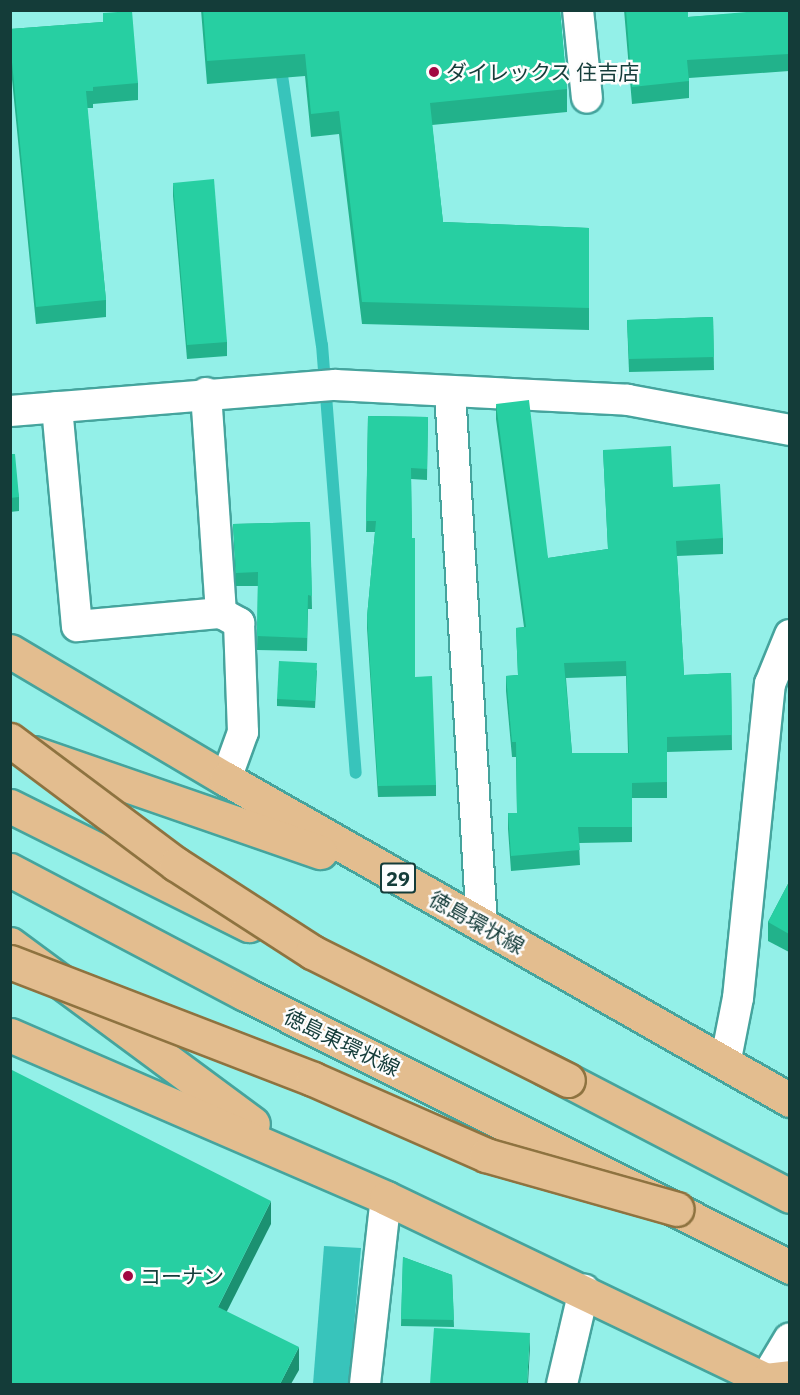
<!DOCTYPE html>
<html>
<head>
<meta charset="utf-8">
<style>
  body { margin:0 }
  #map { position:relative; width:800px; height:1395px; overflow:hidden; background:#93f0e8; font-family:"IBM Plex Sans","Noto Sans JP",sans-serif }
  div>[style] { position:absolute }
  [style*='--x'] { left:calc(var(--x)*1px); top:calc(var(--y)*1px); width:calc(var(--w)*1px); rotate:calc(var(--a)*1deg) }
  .water>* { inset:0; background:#38c4bb }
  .stream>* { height:12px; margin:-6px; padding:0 6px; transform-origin:6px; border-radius:6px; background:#38c4bb }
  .roads { filter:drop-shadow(2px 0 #45a49d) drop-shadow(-2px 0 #45a49d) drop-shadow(0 2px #45a49d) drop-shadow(0 -2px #45a49d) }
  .street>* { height:30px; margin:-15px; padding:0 15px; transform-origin:15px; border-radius:15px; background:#fff }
  .secondary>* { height:33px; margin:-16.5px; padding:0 16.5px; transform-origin:16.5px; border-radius:16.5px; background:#fff }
  .primary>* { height:33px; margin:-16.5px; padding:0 16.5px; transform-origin:16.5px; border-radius:16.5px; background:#e3bd8f }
  .bridges { filter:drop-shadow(2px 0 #8e7340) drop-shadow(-2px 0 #8e7340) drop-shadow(0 2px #8e7340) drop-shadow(0 -2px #8e7340) }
  .primary-bridge>* { height:33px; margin:-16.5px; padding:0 16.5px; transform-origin:16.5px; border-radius:16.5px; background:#e3bd8f }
  .wall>* { inset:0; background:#22b28b }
  .shaded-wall>* { inset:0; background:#1b9171 }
  .building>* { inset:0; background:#27cfa2 }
  .dots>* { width:16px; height:16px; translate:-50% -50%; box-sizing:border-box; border:3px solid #fdfdfd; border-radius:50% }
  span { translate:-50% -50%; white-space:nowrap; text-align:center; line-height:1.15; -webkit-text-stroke:5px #fdfdfd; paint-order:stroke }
  .shield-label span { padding:2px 4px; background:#fdfdfd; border:2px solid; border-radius:4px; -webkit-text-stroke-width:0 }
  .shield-label { font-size:20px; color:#143c39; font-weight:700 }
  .poi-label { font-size:21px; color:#143c39 }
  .left { translate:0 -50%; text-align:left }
  .street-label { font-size:21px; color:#143c39 }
  .frame { position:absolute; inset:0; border:12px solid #143c39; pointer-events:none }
</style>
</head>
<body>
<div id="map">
  <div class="water">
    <div style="clip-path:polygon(324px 1246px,361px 1248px,349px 1384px,313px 1384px)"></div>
  </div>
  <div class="stream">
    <div style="--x:280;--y:62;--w:286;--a:81.6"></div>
    <div style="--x:322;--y:345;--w:429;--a:85.5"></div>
  </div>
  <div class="roads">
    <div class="street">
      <div style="--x:578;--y:10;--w:88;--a:84.2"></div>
      <div style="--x:450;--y:391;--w:536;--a:86.58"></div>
      <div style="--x:206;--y:393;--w:221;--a:86.1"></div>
      <div style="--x:57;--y:407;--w:220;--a:84.8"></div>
      <div style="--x:77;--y:626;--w:145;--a:-5.2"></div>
      <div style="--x:221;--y:613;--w:21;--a:29"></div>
      <div style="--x:239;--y:623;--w:109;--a:87.9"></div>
      <div style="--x:243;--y:732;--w:50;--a:109.9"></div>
      <div style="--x:10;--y:411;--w:326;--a:-4.6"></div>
      <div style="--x:335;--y:385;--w:293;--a:2.9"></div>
      <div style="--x:628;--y:400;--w:165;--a:10.5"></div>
      <div style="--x:725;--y:1064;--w:67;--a:-78.9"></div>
      <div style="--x:738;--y:998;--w:316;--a:-84.2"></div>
      <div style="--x:770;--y:684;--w:53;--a:-67.8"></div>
      <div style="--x:365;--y:1384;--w:187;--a:-83.6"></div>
      <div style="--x:562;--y:1384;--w:97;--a:-76.8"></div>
    </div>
    <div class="secondary">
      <div style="--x:763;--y:1384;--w:52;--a:-59"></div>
    </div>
    <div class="primary">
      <div style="--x:10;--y:651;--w:251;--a:30.7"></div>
      <div style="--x:226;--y:779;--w:649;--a:29.65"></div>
      <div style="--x:34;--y:753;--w:303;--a:19.1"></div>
      <div style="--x:10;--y:806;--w:267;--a:26.5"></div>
      <div style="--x:10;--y:870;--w:266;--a:27.8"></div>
      <div style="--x:245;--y:994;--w:610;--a:26.61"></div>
      <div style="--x:10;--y:944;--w:302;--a:36.5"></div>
      <div style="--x:10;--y:1035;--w:410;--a:23.4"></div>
      <div style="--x:386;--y:1198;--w:421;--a:25.6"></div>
      <div style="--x:766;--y:1380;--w:24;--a:-7"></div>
      <div style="--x:544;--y:1068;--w:277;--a:27.5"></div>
    </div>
  </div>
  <div class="bridges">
    <div class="primary-bridge">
      <div style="--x:10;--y:740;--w:207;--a:36.8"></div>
      <div style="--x:176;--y:864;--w:162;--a:32.9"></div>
      <div style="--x:312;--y:952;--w:286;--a:26.6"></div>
      <div style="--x:10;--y:962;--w:325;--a:21.1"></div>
      <div style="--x:313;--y:1079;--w:189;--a:23.7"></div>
      <div style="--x:486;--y:1155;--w:198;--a:15.8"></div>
    </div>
  </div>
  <div class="wall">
    <div style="clip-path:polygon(201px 10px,560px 10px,567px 89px,567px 112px,432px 125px,443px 222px,589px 228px,589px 330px,362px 324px,339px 134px,311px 137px,305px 76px,207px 84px)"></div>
    <div style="clip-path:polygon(624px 10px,688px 10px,688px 17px,789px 10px,789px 71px,689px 78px,689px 98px,632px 104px)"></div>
    <div style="clip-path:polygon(103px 13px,138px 83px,138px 100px,93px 104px,93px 108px,87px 108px,106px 300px,106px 317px,36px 324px,10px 59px,10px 29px,103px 22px)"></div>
    <div style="clip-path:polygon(173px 183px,227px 342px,227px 356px,187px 359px,173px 196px)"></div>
    <div style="clip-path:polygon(713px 317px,714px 370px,629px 372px,627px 320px)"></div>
    <div style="clip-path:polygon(evenodd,496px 404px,548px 558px,608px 549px,603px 450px,673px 487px,723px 538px,723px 554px,677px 556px,684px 675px,731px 673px,732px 750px,667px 752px,667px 798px,632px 798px,632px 842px,579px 843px,580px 865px,511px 871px,508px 829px,508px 813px,517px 813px,516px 757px,512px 757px,506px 691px,506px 676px,518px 675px,516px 628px,524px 627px,496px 419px,496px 404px,626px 676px,628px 753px,572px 753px,566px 678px,626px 676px)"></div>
    <div style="clip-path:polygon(368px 416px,428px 417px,427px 480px,411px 479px,412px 538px,415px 677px,436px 785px,436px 796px,378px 797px,367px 628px,367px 617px,375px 532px,366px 532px)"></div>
    <div style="clip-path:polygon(10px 454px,19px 497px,19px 511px,10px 512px)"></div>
    <div style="clip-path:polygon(310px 522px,312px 609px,308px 609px,307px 651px,257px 650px,258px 586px,236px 586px,233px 524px)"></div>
    <div style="clip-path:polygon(317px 670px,315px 708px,277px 706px,277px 699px)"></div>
    <div style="clip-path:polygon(789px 882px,789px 952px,768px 941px,768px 922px)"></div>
    <div style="clip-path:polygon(403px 1257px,452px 1275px,454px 1327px,401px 1326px)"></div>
  </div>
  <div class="shaded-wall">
    <div style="clip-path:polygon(271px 1201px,271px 1224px,218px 1329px,218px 1307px)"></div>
    <div style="clip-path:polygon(530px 1333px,530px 1347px,528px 1384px,527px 1384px)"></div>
    <div style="clip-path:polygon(299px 1347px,299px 1370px,291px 1384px,280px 1384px)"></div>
  </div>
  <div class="building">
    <div style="clip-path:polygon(203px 10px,560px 10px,567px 89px,430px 103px,443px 222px,589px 228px,589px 308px,362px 302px,339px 111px,311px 114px,305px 54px,207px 61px)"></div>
    <div style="clip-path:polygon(626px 10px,688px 10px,688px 17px,771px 10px,789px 10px,789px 54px,687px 60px,689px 81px,632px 87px)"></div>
    <div style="clip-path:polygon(132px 11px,138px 83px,93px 87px,93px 91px,86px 91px,106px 300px,36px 307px,10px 42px,10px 29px,103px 22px,103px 13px)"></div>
    <div style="clip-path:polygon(214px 179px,227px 342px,187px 345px,173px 183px)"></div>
    <div style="clip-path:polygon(713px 317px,714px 357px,629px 359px,627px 320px)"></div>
    <div style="clip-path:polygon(evenodd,529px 400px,548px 558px,608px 549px,603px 450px,671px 446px,673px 487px,720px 484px,723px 538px,676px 541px,684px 675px,731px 673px,732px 735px,667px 737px,667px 782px,632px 783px,632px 827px,578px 827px,580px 850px,511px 856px,508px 813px,517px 813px,516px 742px,512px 742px,506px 676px,518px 675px,516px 628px,526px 627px,496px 404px,529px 400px,626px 661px,629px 753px,572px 753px,564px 663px,626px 661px)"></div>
    <div style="clip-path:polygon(368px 416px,428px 417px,427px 469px,411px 468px,412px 538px,415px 538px,415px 677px,432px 676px,436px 785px,378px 786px,367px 617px,376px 521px,366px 521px)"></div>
    <div style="clip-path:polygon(10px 454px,15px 454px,19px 497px,10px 498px)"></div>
    <div style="clip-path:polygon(310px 522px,312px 596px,308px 595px,307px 638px,257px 636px,258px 572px,236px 573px,233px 524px)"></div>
    <div style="clip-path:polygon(279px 661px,317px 663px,315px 701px,277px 699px)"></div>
    <div style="clip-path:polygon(789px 882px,789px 934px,768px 922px)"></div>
    <div style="clip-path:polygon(10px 1069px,271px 1201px,218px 1307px,299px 1347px,280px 1384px,10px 1384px)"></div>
    <div style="clip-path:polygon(403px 1257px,452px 1275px,454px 1320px,401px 1319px)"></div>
    <div style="clip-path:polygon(434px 1328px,530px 1333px,527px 1384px,430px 1384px)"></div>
  </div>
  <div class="dots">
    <div style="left:434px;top:72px;background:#a20742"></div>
    <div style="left:128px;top:1276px;background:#a20742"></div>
  </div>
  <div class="shield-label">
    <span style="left:398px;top:878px">29</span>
  </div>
  <div class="poi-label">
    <span class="left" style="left:446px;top:72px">ダイレックス 住吉店</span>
    <span class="left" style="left:140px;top:1276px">コーナン</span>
  </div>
  <div class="street-label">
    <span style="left:477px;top:922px;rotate:29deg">徳島環状線</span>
    <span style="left:342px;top:1042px;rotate:26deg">徳島東環状線</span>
  </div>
  <div class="frame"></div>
</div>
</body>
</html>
